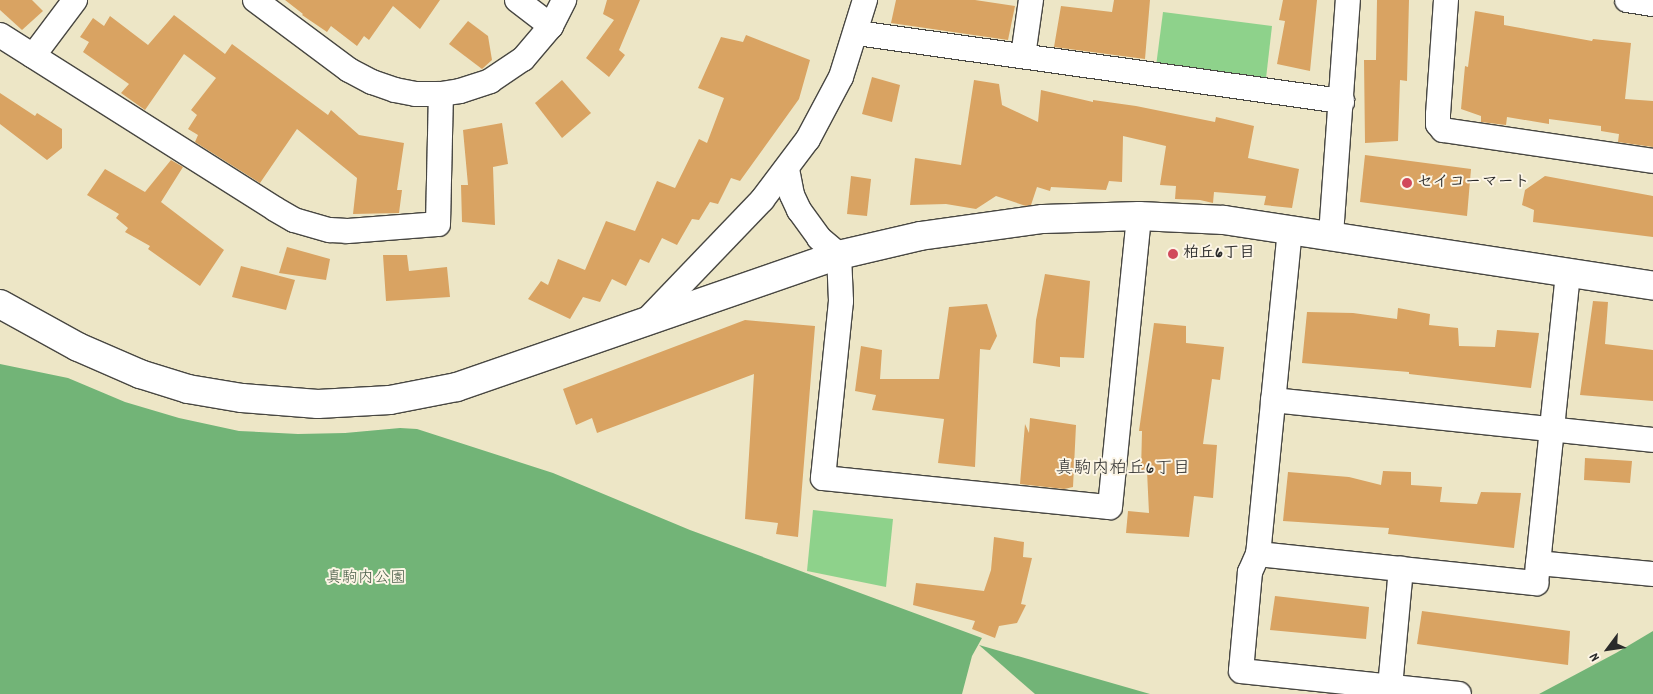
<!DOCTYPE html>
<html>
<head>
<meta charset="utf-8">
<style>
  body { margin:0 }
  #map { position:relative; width:1653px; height:694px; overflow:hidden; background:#ede6c6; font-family:Dekko,"Klee One",sans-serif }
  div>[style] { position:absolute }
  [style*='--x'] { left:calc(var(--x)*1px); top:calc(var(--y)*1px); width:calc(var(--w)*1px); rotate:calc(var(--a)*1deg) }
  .green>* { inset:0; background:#8ed28b }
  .forest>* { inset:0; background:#72b477 }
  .building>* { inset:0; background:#d9a362 }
  .roads { filter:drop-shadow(1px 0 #484742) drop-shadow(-1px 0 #484742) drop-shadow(0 1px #484742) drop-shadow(0 -1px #484742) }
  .minor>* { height:24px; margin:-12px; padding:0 12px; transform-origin:12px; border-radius:12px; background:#fff }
  .tertiary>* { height:28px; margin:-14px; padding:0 14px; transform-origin:14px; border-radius:14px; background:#fff }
  .dots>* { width:14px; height:14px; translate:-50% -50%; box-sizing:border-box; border:2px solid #fcf5e5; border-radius:50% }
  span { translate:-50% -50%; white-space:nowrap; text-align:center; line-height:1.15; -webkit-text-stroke:4px #fcf5e5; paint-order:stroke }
  .poi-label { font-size:16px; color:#2b2b2b; font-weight:700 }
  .left { translate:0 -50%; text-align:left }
  .park-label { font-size:16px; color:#495d48 }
  .neighbourhood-label { font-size:18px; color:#2b2b2b }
  .north { position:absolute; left:1583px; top:624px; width:50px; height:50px; -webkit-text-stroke:4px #fcf5e5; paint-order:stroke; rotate:239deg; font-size:14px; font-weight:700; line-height:20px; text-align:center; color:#2b2b2b }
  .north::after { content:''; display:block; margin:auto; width:18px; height:22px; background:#2b2b2b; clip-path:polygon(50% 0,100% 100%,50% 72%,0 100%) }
</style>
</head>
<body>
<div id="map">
  <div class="green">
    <div style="clip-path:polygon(1163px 12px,1272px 26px,1265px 87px,1155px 74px)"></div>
    <div style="clip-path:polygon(813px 510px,893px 519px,886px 587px,807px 571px)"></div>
  </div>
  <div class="forest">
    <div style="clip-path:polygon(0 364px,68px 378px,125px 402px,179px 418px,239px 431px,298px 434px,345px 433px,400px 428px,417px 429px,553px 473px,690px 530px,982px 638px,972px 656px,962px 694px,0 694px)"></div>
    <div style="clip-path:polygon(1653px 631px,1653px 694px,1539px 694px,1616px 653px)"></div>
    <div style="clip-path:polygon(979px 645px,1150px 694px,1035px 694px)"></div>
  </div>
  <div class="building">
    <div style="clip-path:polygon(0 0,32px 0,43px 11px,22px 30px,0 10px)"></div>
    <div style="clip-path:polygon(285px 0,440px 0,420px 29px,393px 6px,369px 40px,364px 36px,357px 46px,331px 26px,327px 32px,302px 15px,303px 14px)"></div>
    <div style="clip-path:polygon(607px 0,640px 0,619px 50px,625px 55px,609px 77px,586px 58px,614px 20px,603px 14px)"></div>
    <div style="clip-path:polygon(896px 0,975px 0,1015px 6px,1008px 40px,891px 23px)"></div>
    <div style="clip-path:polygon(1114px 0,1150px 0,1145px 59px,1054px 47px,1061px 6px,1112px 12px)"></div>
    <div style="clip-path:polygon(1283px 0,1317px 0,1310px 71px,1277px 64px,1285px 21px,1279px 20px)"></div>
    <div style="clip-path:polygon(1377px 0,1409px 0,1407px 81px,1400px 80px,1398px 141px,1365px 143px,1364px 60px,1376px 60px)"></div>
    <div style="clip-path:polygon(1475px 11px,1504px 16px,1504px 25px,1592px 41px,1593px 39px,1631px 43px,1625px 99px,1653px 101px,1653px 147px,1618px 142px,1619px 134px,1601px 131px,1601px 126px,1549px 119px,1549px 124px,1507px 117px,1506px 125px,1481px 122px,1481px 116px,1461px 109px,1465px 66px,1468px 67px)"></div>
    <div style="clip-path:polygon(174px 15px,225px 54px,232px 44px,328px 115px,331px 110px,359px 135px,404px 143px,397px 190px,402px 190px,399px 213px,353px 214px,357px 178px,297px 129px,260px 183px,195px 142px,198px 135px,188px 129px,197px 115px,191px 110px,216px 78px,184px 54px,145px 110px,121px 93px,129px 84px,83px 52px,89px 42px,80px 37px,93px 18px,104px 26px,110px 16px,148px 45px)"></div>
    <div style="clip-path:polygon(468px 21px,488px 36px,492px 60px,482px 69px,449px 44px)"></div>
    <div style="clip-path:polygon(746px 35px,810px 60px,799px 99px,740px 181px,731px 178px,718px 204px,710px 202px,699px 220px,692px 219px,677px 245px,662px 238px,649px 263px,640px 259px,626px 286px,612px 279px,600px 302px,583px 297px,570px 319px,528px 299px,541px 281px,548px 285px,558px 259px,585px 270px,606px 221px,635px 231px,657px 181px,675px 188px,699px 139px,707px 143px,724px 98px,698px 88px,721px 37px,743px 42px)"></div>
    <div style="clip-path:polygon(872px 77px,900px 85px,892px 122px,862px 114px)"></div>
    <div style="clip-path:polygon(562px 80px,591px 113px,562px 138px,535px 103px)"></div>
    <div style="clip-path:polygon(974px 80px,999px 84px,1002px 105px,1038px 122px,1041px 90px,1093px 102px,1093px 100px,1136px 106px,1215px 122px,1216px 117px,1254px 126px,1248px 158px,1299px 169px,1292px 208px,1264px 205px,1266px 196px,1214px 192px,1213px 203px,1200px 200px,1175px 199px,1176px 186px,1160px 185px,1166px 146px,1123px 136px,1122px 182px,1109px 181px,1106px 190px,1051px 187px,1050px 191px,1037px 187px,1031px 205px,1026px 206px,996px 196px,976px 209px,946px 204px,910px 205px,915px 158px,961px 165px)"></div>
    <div style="clip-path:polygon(0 93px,35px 116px,37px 113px,62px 129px,62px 148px,47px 160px,0 124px)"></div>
    <div style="clip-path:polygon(502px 123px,508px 164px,493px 167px,495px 225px,462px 222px,461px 185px,468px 185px,463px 130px)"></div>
    <div style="clip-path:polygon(1365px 155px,1471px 169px,1467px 216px,1360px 202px)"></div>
    <div style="clip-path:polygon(171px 160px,183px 167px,161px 202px,224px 250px,200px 286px,148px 249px,150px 246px,125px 232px,128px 228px,116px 218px,119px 214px,87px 195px,105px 169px,145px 192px)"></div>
    <div style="clip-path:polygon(851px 176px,871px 179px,867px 216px,847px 214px)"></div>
    <div style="clip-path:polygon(1545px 176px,1653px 196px,1653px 237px,1533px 222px,1534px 210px,1522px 205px,1525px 190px)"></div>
    <div style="clip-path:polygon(287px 247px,330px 259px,326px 280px,279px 273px)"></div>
    <div style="clip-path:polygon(383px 255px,407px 255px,409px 271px,447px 267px,450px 297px,386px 301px)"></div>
    <div style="clip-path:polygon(241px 266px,295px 280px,286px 310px,232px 297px)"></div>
    <div style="clip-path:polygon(1045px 274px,1090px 281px,1084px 358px,1060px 357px,1060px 367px,1033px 363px,1036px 320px)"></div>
    <div style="clip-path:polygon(1593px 301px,1608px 302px,1605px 344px,1653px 350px,1653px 401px,1580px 395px)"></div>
    <div style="clip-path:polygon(987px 304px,997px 336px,990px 350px,980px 349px,975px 467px,938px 463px,944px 419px,872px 410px,876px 395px,855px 391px,861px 346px,882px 350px,880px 379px,939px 379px,949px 307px)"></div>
    <div style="clip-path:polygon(1398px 308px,1430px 314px,1429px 325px,1458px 328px,1459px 346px,1495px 347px,1497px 330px,1539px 333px,1531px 388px,1409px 374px,1409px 372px,1302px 363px,1307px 312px,1353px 313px,1397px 319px)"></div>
    <div style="clip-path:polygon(745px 320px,815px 326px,798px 537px,776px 534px,778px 523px,745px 519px,754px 374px,597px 433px,592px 418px,576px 425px,563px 389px)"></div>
    <div style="clip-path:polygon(1154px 323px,1186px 326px,1186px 343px,1224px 347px,1220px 380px,1212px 379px,1203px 444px,1217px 445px,1213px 498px,1194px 496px,1189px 537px,1126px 533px,1128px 511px,1149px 513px,1147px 471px,1141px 472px,1142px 431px,1139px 431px)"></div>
    <div style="clip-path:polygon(1030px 418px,1076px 425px,1073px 487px,1064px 489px,1020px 484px,1025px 424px,1029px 433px)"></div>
    <div style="clip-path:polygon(1585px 458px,1632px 461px,1630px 483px,1584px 480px)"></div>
    <div style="clip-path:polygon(1383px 471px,1411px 472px,1411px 485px,1442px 487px,1440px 502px,1477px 504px,1481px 492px,1521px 493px,1514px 548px,1388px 534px,1389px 528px,1283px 521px,1288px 472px,1349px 477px,1381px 485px)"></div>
    <div style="clip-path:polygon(994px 537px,1024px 542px,1023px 557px,1032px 558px,1021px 604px,1026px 605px,1017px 623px,999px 626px,995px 638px,972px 629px,975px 621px,913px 605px,916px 583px,984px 591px,991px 570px)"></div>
    <div style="clip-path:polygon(1275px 596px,1369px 607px,1366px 639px,1270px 630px)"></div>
    <div style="clip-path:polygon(1422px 611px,1570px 631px,1568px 665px,1417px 644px)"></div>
  </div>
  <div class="roads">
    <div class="minor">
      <div style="--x:255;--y:0;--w:117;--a:36.7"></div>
      <div style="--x:349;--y:70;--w:26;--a:28"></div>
      <div style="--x:372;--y:82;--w:24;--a:19"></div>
      <div style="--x:395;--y:90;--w:21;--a:11"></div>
      <div style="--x:416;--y:94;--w:25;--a:0"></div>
      <div style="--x:441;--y:94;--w:19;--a:-9"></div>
      <div style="--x:460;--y:91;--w:32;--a:-18"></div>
      <div style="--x:490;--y:81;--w:40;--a:-34"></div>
      <div style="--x:523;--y:59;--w:43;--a:-49.7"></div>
      <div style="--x:551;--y:26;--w:29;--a:-63"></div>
      <div style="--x:517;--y:0;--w:43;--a:37.4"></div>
      <div style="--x:1446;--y:0;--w:114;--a:94"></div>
      <div style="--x:1438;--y:114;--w:10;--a:90"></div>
      <div style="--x:1438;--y:124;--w:8;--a:50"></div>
      <div style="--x:1443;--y:130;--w:212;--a:8.4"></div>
      <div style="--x:1627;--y:0;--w:26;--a:9"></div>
      <div style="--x:857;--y:33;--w:490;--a:8"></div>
      <div style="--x:0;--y:35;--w:325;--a:32.3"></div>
      <div style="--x:275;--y:209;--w:22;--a:30"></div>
      <div style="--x:294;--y:220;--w:37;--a:16"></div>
      <div style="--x:330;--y:230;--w:17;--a:3"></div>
      <div style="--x:347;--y:231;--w:91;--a:-4.4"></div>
      <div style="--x:438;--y:224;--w:130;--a:-88.7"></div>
      <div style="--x:33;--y:56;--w:70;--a:-53.1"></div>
      <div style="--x:1023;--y:56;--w:57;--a:-81.9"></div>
      <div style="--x:787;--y:169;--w:26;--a:79"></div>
      <div style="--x:792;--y:195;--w:17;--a:65"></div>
      <div style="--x:799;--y:210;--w:34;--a:54"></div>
      <div style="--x:819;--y:238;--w:26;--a:40"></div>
      <div style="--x:839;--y:255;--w:46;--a:87.5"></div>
      <div style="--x:841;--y:301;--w:178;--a:95.8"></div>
      <div style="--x:823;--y:478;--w:288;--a:5.8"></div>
      <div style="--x:1110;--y:507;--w:292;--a:-84.3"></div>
      <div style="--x:1290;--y:229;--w:327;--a:95.6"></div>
      <div style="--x:1258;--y:554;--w:20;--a:114"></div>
      <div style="--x:1250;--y:572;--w:99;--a:95.2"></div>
      <div style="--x:1241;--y:671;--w:219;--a:6"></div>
      <div style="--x:1331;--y:235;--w:236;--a:-85.9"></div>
      <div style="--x:645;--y:322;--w:169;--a:-46.2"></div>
      <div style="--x:762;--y:200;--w:76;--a:-53"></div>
      <div style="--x:808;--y:139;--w:70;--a:-62"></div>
      <div style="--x:841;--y:77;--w:81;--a:-72.7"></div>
      <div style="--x:1273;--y:400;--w:382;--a:6"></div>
      <div style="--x:1258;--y:554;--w:280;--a:6"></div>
      <div style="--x:1536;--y:583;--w:313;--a:-84.1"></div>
      <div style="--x:1538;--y:563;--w:116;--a:5.5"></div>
      <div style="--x:1390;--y:687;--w:119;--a:-84.7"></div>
    </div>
    <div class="tertiary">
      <div style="--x:0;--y:304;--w:89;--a:28.9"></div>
      <div style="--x:78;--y:347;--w:68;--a:23.5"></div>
      <div style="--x:140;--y:374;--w:50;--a:17.4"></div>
      <div style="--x:188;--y:389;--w:55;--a:9.5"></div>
      <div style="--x:242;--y:398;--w:76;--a:4.5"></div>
      <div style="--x:318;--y:404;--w:72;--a:-3.2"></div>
      <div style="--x:390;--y:400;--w:68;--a:-11"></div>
      <div style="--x:457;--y:387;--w:404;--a:-19.1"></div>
      <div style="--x:839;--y:255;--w:83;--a:-13.2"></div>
      <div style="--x:920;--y:236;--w:124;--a:-7.9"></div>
      <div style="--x:1043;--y:219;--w:96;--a:-1.8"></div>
      <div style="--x:1139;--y:216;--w:85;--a:2.7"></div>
      <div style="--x:1224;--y:220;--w:434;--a:8.7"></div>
    </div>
  </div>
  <div class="dots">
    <div style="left:1407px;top:183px;background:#d1495b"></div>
    <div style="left:1173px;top:254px;background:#d1495b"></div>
  </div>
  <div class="poi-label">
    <span class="left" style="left:1417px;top:183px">セイコーマート</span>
    <span class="left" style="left:1183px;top:254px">柏丘6丁目</span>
  </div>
  <div class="park-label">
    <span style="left:366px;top:579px">真駒内公園</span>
  </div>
  <div class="neighbourhood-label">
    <span style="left:1123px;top:470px">真駒内柏丘6丁目</span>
  </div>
  <div class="north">N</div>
</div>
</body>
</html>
